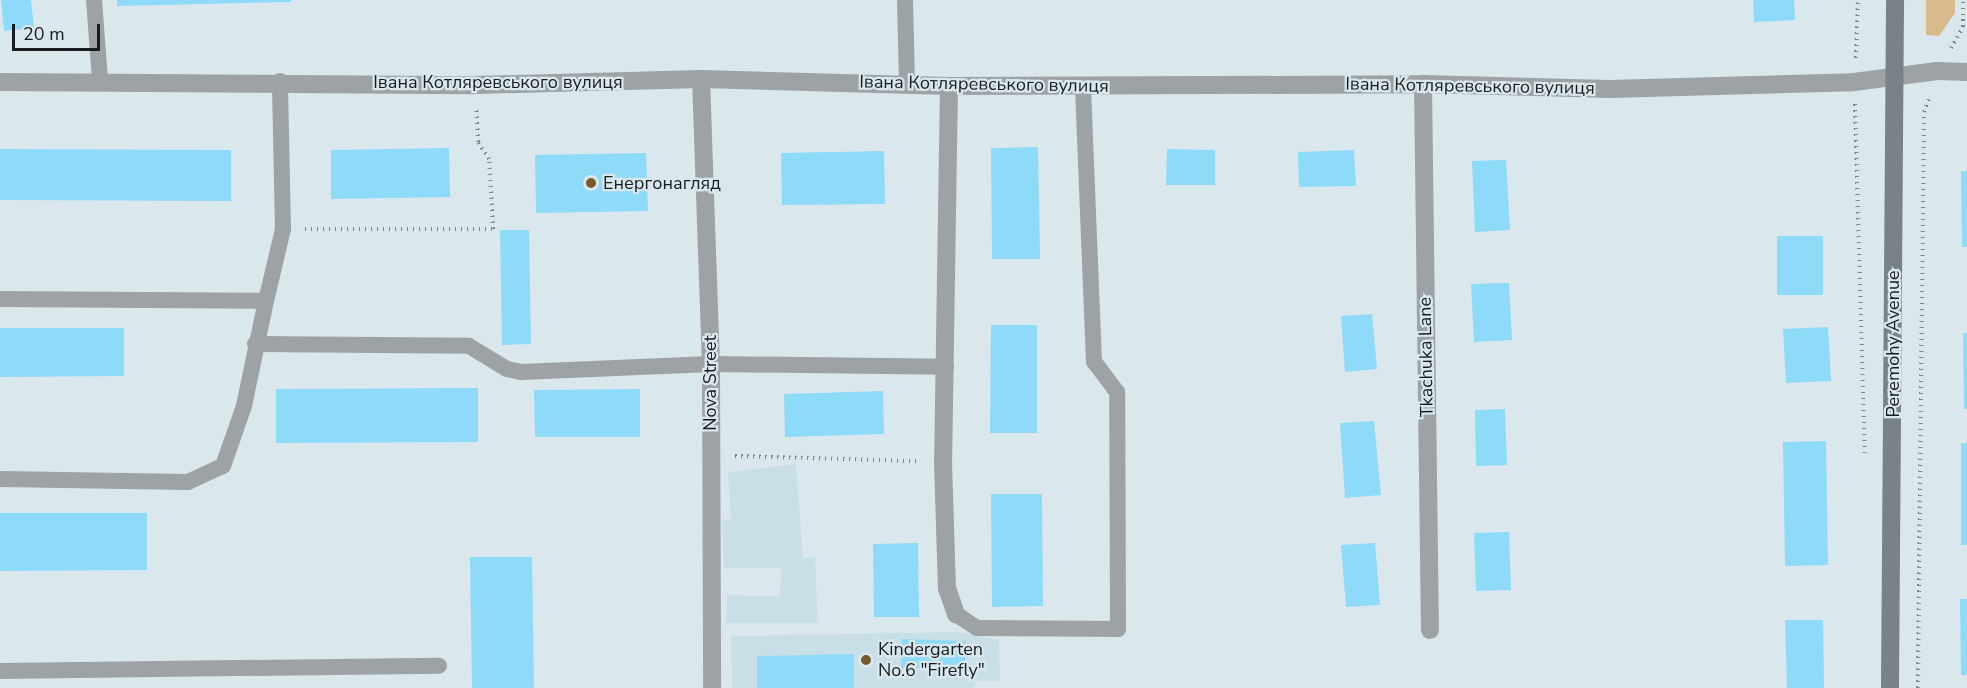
<!DOCTYPE html>
<html>
<head>
<meta charset="utf-8">
<style>
  body { margin:0 }
  #map { position:relative; width:1967px; height:688px; overflow:hidden; background:#dae8ee; font-family:"Nunito Sans",sans-serif }
  div>[style] { position:absolute }
  [style*='--x'] { left:calc(var(--x)*1px); top:calc(var(--y)*1px); width:calc(var(--w)*1px); rotate:calc(var(--a)*1deg) }
  .built>* { inset:0; background:#c8dfe8 }
  .green>* { inset:0; background:#daba8d }
  .building>* { inset:0; background:#8ddaf9 }
  .path>* { height:4px; margin-top:-2px; transform-origin:0; background:repeating-linear-gradient(90deg,#7d868b 0 1.5px,transparent 0 6px) }
  .lane>* { height:16px; margin:-8px; padding:0 8px; transform-origin:8px; border-radius:8px; background:#9da2a5 }
  .street>* { height:18px; margin:-9px; padding:0 9px; transform-origin:9px; border-radius:9px; background:#9da2a5 }
  .secondary>* { height:18px; margin:-9px; padding:0 9px; transform-origin:9px; border-radius:9px; background:#798286 }
  .dots>* { width:16px; height:16px; translate:-50% -50%; box-sizing:border-box; border:3px solid #dae8ee; border-radius:50% }
  span { translate:-50% -50%; white-space:nowrap; text-align:center; line-height:1.15; -webkit-text-stroke:4.5px #dae8ee; paint-order:stroke }
  .street-label { font-size:18px; color:#171c1e }
  .poi-label { font-size:18px; color:#171c1e }
  .left { translate:0 -50%; text-align:left }
  .scale { position:absolute; left:12px; top:24px; width:88px; height:27px; box-sizing:border-box; border:3px solid #171c1e; border-top:0; padding-left:8px; font-size:18px; line-height:21px; white-space:nowrap; color:#171c1e; -webkit-text-stroke:4px #dae8ee; paint-order:stroke }
</style>
</head>
<body>
<div id="map">
  <div class="built">
    <div style="clip-path:polygon(796px 464px,803px 558px,815px 557px,818px 623px,726px 623px,727px 595px,780px 596px,781px 568px,724px 568px,722px 521px,731px 520px,728px 472px)"></div>
    <div style="clip-path:polygon(959px 632px,999px 640px,1000px 681px,975px 681px,975px 688px,732px 688px,731px 636px)"></div>
  </div>
  <div class="green">
    <div style="clip-path:polygon(1926px 0,1955px 0,1955px 13px,1939px 36px,1926px 35px)"></div>
  </div>
  <div class="building">
    <div style="clip-path:polygon(1px 0,31px 0,34px 28px,4px 31px)"></div>
    <div style="clip-path:polygon(117px 0,291px 0,291px 2px,117px 6px)"></div>
    <div style="clip-path:polygon(1753px 0,1794px 0,1795px 20px,1754px 22px)"></div>
    <div style="clip-path:polygon(1038px 147px,1040px 259px,992px 259px,991px 148px)"></div>
    <div style="clip-path:polygon(449px 148px,450px 197px,331px 199px,331px 150px)"></div>
    <div style="clip-path:polygon(0 149px,231px 150px,231px 201px,0 200px)"></div>
    <div style="clip-path:polygon(1167px 149px,1215px 150px,1215px 185px,1166px 185px)"></div>
    <div style="clip-path:polygon(1354px 150px,1356px 186px,1299px 187px,1298px 152px)"></div>
    <div style="clip-path:polygon(884px 151px,885px 204px,782px 205px,781px 153px)"></div>
    <div style="clip-path:polygon(646px 153px,648px 211px,536px 213px,535px 155px)"></div>
    <div style="clip-path:polygon(1506px 160px,1510px 230px,1475px 232px,1472px 161px)"></div>
    <div style="clip-path:polygon(1961px 171px,1967px 171px,1967px 247px,1962px 247px)"></div>
    <div style="clip-path:polygon(500px 230px,529px 230px,531px 344px,502px 345px)"></div>
    <div style="clip-path:polygon(1777px 236px,1823px 236px,1823px 295px,1777px 295px)"></div>
    <div style="clip-path:polygon(1509px 283px,1512px 340px,1474px 342px,1471px 284px)"></div>
    <div style="clip-path:polygon(1372px 314px,1377px 369px,1345px 372px,1341px 316px)"></div>
    <div style="clip-path:polygon(991px 325px,1037px 325px,1037px 433px,990px 433px)"></div>
    <div style="clip-path:polygon(1828px 327px,1831px 381px,1786px 383px,1783px 329px)"></div>
    <div style="clip-path:polygon(0 328px,124px 328px,124px 376px,0 377px)"></div>
    <div style="clip-path:polygon(1963px 333px,1967px 333px,1967px 409px,1964px 409px)"></div>
    <div style="clip-path:polygon(478px 388px,478px 442px,276px 443px,276px 389px)"></div>
    <div style="clip-path:polygon(640px 389px,640px 437px,535px 437px,534px 390px)"></div>
    <div style="clip-path:polygon(883px 391px,884px 434px,785px 437px,784px 394px)"></div>
    <div style="clip-path:polygon(1505px 409px,1507px 465px,1476px 466px,1475px 410px)"></div>
    <div style="clip-path:polygon(1374px 421px,1381px 495px,1345px 498px,1340px 423px)"></div>
    <div style="clip-path:polygon(1826px 441px,1828px 565px,1785px 566px,1783px 442px)"></div>
    <div style="clip-path:polygon(1961px 443px,1967px 443px,1967px 545px,1961px 545px)"></div>
    <div style="clip-path:polygon(991px 494px,1042px 494px,1043px 606px,992px 607px)"></div>
    <div style="clip-path:polygon(0 513px,147px 513px,147px 570px,0 571px)"></div>
    <div style="clip-path:polygon(1509px 532px,1511px 590px,1476px 591px,1474px 533px)"></div>
    <div style="clip-path:polygon(918px 543px,919px 617px,874px 617px,873px 544px)"></div>
    <div style="clip-path:polygon(1375px 543px,1380px 605px,1346px 607px,1341px 545px)"></div>
    <div style="clip-path:polygon(470px 557px,532px 557px,534px 688px,472px 688px)"></div>
    <div style="clip-path:polygon(1960px 599px,1967px 599px,1967px 675px,1961px 675px)"></div>
    <div style="clip-path:polygon(1785px 620px,1823px 620px,1824px 688px,1787px 688px)"></div>
    <div style="clip-path:polygon(902px 639px,966px 641px,965px 669px,901px 668px)"></div>
    <div style="clip-path:polygon(854px 654px,854px 688px,757px 688px,757px 656px)"></div>
  </div>
  <div class="path">
    <div style="--x:1951;--y:48;--w:24;--a:-60"></div>
    <div style="--x:1963;--y:27;--w:27;--a:-90"></div>
    <div style="--x:1856;--y:58;--w:58;--a:-88"></div>
    <div style="--x:1855;--y:104;--w:349;--a:88.4"></div>
    <div style="--x:305;--y:229;--w:188;--a:0"></div>
    <div style="--x:493;--y:229;--w:70;--a:-93.3"></div>
    <div style="--x:489;--y:159;--w:20;--a:-123"></div>
    <div style="--x:478;--y:142;--w:35;--a:-93"></div>
    <div style="--x:735;--y:456;--w:184;--a:1.6"></div>
    <div style="--x:1918;--y:688;--w:576;--a:-89.4"></div>
    <div style="--x:1924;--y:112;--w:17;--a:-69"></div>
  </div>
  <div class="lane">
    <div style="--x:94;--y:0;--w:80;--a:85.7"></div>
    <div style="--x:905;--y:0;--w:84;--a:88.6"></div>
    <div style="--x:0;--y:299;--w:266;--a:0.4"></div>
    <div style="--x:266;--y:301;--w:74;--a:-76.7"></div>
    <div style="--x:283;--y:229;--w:148;--a:-91.2"></div>
    <div style="--x:255;--y:344;--w:214;--a:0.5"></div>
    <div style="--x:469;--y:346;--w:44;--a:31.2"></div>
    <div style="--x:507;--y:369;--w:14;--a:12"></div>
    <div style="--x:521;--y:372;--w:190;--a:-2.4"></div>
    <div style="--x:711;--y:364;--w:235;--a:0.7"></div>
    <div style="--x:0;--y:479;--w:188;--a:0.9"></div>
    <div style="--x:188;--y:482;--w:38;--a:-25"></div>
    <div style="--x:223;--y:466;--w:64;--a:-70.7"></div>
    <div style="--x:244;--y:406;--w:107;--a:-78.2"></div>
    <div style="--x:956;--y:614;--w:25;--a:34"></div>
    <div style="--x:977;--y:628;--w:141;--a:0.4"></div>
    <div style="--x:1118;--y:629;--w:237;--a:-90.2"></div>
    <div style="--x:1117;--y:392;--w:38;--a:-127"></div>
    <div style="--x:1094;--y:362;--w:277;--a:-92.3"></div>
    <div style="--x:0;--y:671;--w:439;--a:-0.7"></div>
  </div>
  <div class="street">
    <div style="--x:701;--y:79;--w:285;--a:88"></div>
    <div style="--x:711;--y:364;--w:324;--a:89.8"></div>
    <div style="--x:0;--y:82;--w:475;--a:0.4"></div>
    <div style="--x:475;--y:85;--w:226;--a:-1.5"></div>
    <div style="--x:701;--y:79;--w:248;--a:1.6"></div>
    <div style="--x:949;--y:86;--w:474;--a:-0.2"></div>
    <div style="--x:1423;--y:84;--w:187;--a:1.5"></div>
    <div style="--x:1610;--y:89;--w:244;--a:-1.6"></div>
    <div style="--x:1854;--y:82;--w:84;--a:-7.5"></div>
    <div style="--x:1937;--y:71;--w:30;--a:2"></div>
    <div style="--x:1423;--y:84;--w:546;--a:89.27"></div>
    <div style="--x:949;--y:86;--w:376;--a:90.9"></div>
    <div style="--x:943;--y:462;--w:126;--a:88.2"></div>
    <div style="--x:947;--y:588;--w:28;--a:71"></div>
  </div>
  <div class="secondary">
    <div style="--x:1890;--y:688;--w:688;--a:-89.58"></div>
  </div>
  <div class="dots">
    <div style="left:591px;top:183px;background:#785a2e"></div>
    <div style="left:866px;top:660px;background:#785a2e"></div>
  </div>
  <div class="street-label">
    <span style="left:498px;top:82px">Івана Котляревського вулиця</span>
    <span style="left:984px;top:84px;rotate:1deg">Івана Котляревського вулиця</span>
    <span style="left:1470px;top:86px;rotate:1deg">Івана Котляревського вулиця</span>
    <span style="left:1893px;top:344px;rotate:-90deg">Peremohy Avenue</span>
    <span style="left:1426px;top:357px;rotate:-91deg">Tkachuka Lane</span>
    <span style="left:710px;top:383px;rotate:-90deg">Nova Street</span>
  </div>
  <div class="poi-label">
    <span class="left" style="left:603px;top:183px">Енергонагляд</span>
    <span class="left" style="left:878px;top:660px">Kindergarten<br>No.6 "Firefly"</span>
  </div>
  <div class="scale">20 m</div>
</div>
</body>
</html>
